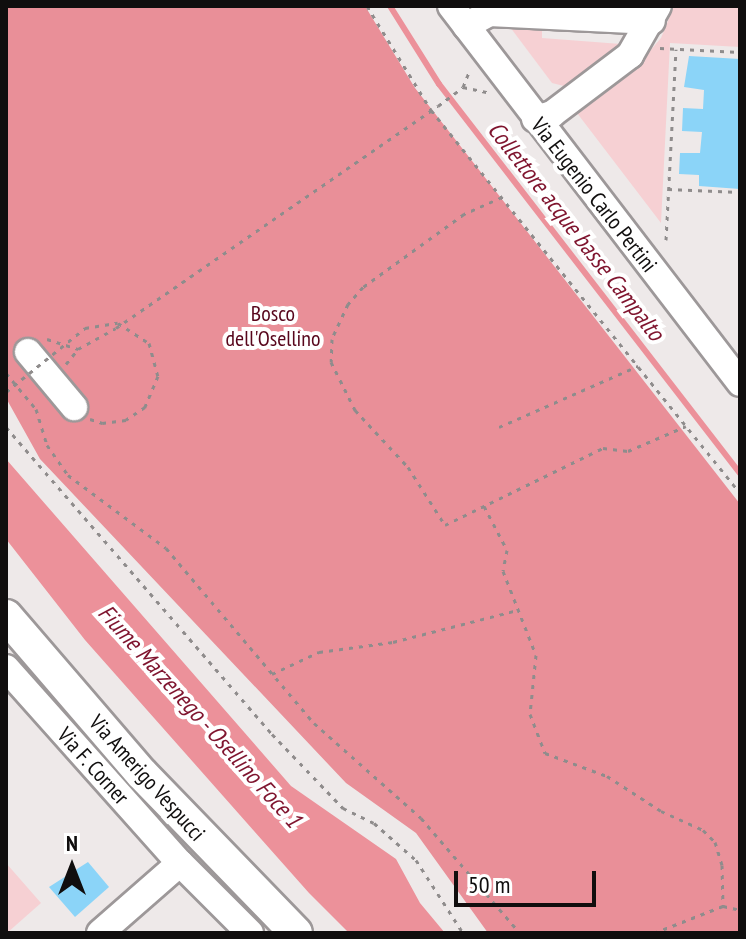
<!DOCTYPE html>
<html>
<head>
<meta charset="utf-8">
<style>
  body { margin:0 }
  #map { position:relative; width:746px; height:939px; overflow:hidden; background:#eee9e9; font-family:"PT Sans Narrow",sans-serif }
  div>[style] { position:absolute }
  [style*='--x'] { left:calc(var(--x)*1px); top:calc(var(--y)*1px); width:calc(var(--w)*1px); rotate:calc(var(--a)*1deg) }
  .green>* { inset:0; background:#f6d0d3 }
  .forest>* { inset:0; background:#e98f98 }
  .water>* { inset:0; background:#ec919a }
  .stream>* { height:6px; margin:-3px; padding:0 3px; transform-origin:3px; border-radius:3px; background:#ec919a }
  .building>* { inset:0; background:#8bd4f8 }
  .path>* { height:3px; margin-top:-1.5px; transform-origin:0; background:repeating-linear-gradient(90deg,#8f8c8c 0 4px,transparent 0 10px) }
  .roads { filter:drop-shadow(2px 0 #9d9899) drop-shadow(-2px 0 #9d9899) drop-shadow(0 2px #9d9899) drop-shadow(0 -2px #9d9899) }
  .minor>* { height:26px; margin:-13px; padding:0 13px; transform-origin:13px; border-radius:13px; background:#fff }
  .major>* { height:32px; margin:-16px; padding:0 16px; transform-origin:16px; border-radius:16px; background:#fff }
  .path-bridge>* { height:3px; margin-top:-1.5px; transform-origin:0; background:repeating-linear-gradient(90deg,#8f8c8c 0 4px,transparent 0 10px) }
  span { translate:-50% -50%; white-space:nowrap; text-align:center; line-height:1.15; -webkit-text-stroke:8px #fff; paint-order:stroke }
  .street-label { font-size:22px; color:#100e0e }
  .park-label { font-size:22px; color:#58061c }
  .water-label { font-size:24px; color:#7f142e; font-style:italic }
  .frame { position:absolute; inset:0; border:8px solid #100e0e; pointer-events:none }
  .north { position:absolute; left:32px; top:827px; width:80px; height:80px; -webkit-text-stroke:6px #fff; paint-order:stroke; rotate:0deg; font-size:22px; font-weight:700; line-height:32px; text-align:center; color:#100e0e }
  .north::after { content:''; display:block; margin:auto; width:28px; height:36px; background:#100e0e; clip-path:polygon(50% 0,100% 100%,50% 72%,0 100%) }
  .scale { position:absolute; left:454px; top:871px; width:142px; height:36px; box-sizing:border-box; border:4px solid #100e0e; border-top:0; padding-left:10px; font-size:24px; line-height:28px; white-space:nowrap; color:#100e0e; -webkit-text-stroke:6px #fff; paint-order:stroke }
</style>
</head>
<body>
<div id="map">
  <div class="green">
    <div style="clip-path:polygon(674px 6px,740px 6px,740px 47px,670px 43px,661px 223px,577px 113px,643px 59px,661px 38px)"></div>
    <div style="clip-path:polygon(510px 27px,542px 28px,542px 38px,621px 44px,564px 86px,552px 83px)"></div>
    <div style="clip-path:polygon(6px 863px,41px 903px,7px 933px,6px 933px)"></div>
  </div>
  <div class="forest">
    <div style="clip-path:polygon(6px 6px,365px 6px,415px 88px,740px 504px,740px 933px,488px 933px,416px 833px,346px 783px,40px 459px,6px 398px)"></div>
  </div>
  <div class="water">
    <div style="clip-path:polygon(6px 459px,291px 786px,396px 859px,420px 903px,445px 933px,349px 933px,309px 893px,85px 640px,6px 539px)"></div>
  </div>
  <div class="stream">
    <div style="--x:390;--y:6;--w:92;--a:57.9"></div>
    <div style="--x:439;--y:84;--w:492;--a:52.3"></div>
  </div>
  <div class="building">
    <div style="clip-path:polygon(689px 56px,740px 59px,740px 189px,699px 186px,699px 175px,679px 174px,680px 153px,700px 153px,702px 132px,682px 131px,683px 108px,703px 109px,704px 90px,684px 87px)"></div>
    <div style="clip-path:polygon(88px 862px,109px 887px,75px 917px,49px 887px)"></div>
  </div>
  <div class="path">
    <div style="--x:367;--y:6;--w:122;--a:58.4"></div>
    <div style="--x:431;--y:110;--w:492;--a:51.1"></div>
    <div style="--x:660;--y:48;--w:80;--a:2.9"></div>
    <div style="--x:463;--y:87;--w:25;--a:12"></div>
    <div style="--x:668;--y:189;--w:72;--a:2.4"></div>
    <div style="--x:502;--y:197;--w:42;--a:155.9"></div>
    <div style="--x:464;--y:214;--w:125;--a:144.1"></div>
    <div style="--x:363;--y:287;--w:23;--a:131"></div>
    <div style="--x:348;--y:304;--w:38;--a:115"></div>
    <div style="--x:332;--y:339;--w:23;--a:92"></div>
    <div style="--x:331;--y:362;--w:54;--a:63.4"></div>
    <div style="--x:355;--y:410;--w:78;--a:47.1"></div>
    <div style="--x:408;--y:467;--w:69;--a:57.5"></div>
    <div style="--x:445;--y:525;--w:176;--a:-26"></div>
    <div style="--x:603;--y:448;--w:25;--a:7"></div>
    <div style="--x:628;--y:451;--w:63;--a:-23.3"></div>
    <div style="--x:666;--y:240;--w:191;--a:-87"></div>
    <div style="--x:47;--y:339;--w:33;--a:18"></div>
    <div style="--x:66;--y:364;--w:19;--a:-51"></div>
    <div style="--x:78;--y:349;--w:43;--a:-28.9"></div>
    <div style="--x:116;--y:328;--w:391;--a:-34.6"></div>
    <div style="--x:438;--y:106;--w:31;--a:-37"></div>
    <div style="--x:463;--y:87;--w:18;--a:-68"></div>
    <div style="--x:6;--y:373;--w:47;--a:50.2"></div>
    <div style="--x:36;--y:409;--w:38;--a:73"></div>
    <div style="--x:47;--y:445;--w:37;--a:55"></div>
    <div style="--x:68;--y:475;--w:122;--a:36.7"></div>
    <div style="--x:166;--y:548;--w:229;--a:49.8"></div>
    <div style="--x:314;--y:723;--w:143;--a:41.6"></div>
    <div style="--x:421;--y:818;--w:152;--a:49.3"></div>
    <div style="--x:90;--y:419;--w:13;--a:18"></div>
    <div style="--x:6;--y:427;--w:406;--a:49.1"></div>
    <div style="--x:272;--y:734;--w:103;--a:46.2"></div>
    <div style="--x:343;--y:808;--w:34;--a:26"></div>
    <div style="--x:374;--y:823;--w:56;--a:41.4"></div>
    <div style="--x:416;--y:860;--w:87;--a:57.2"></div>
    <div style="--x:499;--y:427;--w:152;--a:-23.7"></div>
    <div style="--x:484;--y:506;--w:50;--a:62.4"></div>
    <div style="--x:507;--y:550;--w:21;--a:101"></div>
    <div style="--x:503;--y:571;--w:90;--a:68.6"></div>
    <div style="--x:536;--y:655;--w:59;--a:95.8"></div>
    <div style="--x:530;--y:714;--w:42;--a:69"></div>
    <div style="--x:545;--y:753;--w:66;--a:20.4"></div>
    <div style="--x:607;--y:776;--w:64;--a:32.9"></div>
    <div style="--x:661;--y:811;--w:46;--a:24.3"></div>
    <div style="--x:703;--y:830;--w:17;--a:45"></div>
    <div style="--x:715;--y:842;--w:24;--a:73"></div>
    <div style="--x:722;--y:865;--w:41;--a:88.6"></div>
    <div style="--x:723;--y:906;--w:17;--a:13"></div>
    <div style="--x:272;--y:674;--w:52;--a:-25.1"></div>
    <div style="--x:319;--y:652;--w:75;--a:-7.7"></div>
    <div style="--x:393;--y:642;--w:129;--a:-14.4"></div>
    <div style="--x:654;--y:933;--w:74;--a:-21.4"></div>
  </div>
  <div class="roads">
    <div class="minor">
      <div style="--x:451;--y:6;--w:475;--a:52.5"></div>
      <div style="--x:466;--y:26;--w:26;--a:-29"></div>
      <div style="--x:489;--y:13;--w:163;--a:2.8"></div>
      <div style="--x:535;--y:119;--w:18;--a:-16"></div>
      <div style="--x:552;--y:114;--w:98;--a:-37.1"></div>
      <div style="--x:630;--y:55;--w:56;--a:-60.3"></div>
      <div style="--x:28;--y:352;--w:72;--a:50.1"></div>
      <div style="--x:6;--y:668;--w:261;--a:48.3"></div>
      <div style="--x:180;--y:863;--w:99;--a:45"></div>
      <div style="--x:100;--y:933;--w:106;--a:-41.2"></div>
    </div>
    <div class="major">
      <div style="--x:6;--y:616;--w:208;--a:49.3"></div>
      <div style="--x:142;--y:774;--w:221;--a:45.9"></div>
    </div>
  </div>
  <div class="path-bridge">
    <div style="--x:6;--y:392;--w:102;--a:-39"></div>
    <div style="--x:85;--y:328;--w:33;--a:-9"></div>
    <div style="--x:118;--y:323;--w:37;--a:33"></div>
    <div style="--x:149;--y:343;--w:34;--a:75"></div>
    <div style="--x:158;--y:376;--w:34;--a:113"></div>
    <div style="--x:145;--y:407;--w:23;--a:146"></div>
    <div style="--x:126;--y:420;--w:24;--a:173"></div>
  </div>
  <div class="street-label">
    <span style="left:594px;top:195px;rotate:52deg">Via Eugenio Carlo Pertini</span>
    <span style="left:93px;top:766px;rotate:48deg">Via F. Corner</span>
    <span style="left:147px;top:778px;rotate:48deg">Via Amerigo Vespucci</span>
  </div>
  <div class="park-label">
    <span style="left:273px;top:326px">Bosco<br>dell'Osellino</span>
  </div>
  <div class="water-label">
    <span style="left:576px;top:231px;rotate:52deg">Collettore acque basse Campalto</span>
    <span style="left:200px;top:716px;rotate:48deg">Fiume Marzenego - Osellino Foce 1</span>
  </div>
  <div class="frame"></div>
  <div class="north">N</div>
  <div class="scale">50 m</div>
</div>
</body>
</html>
